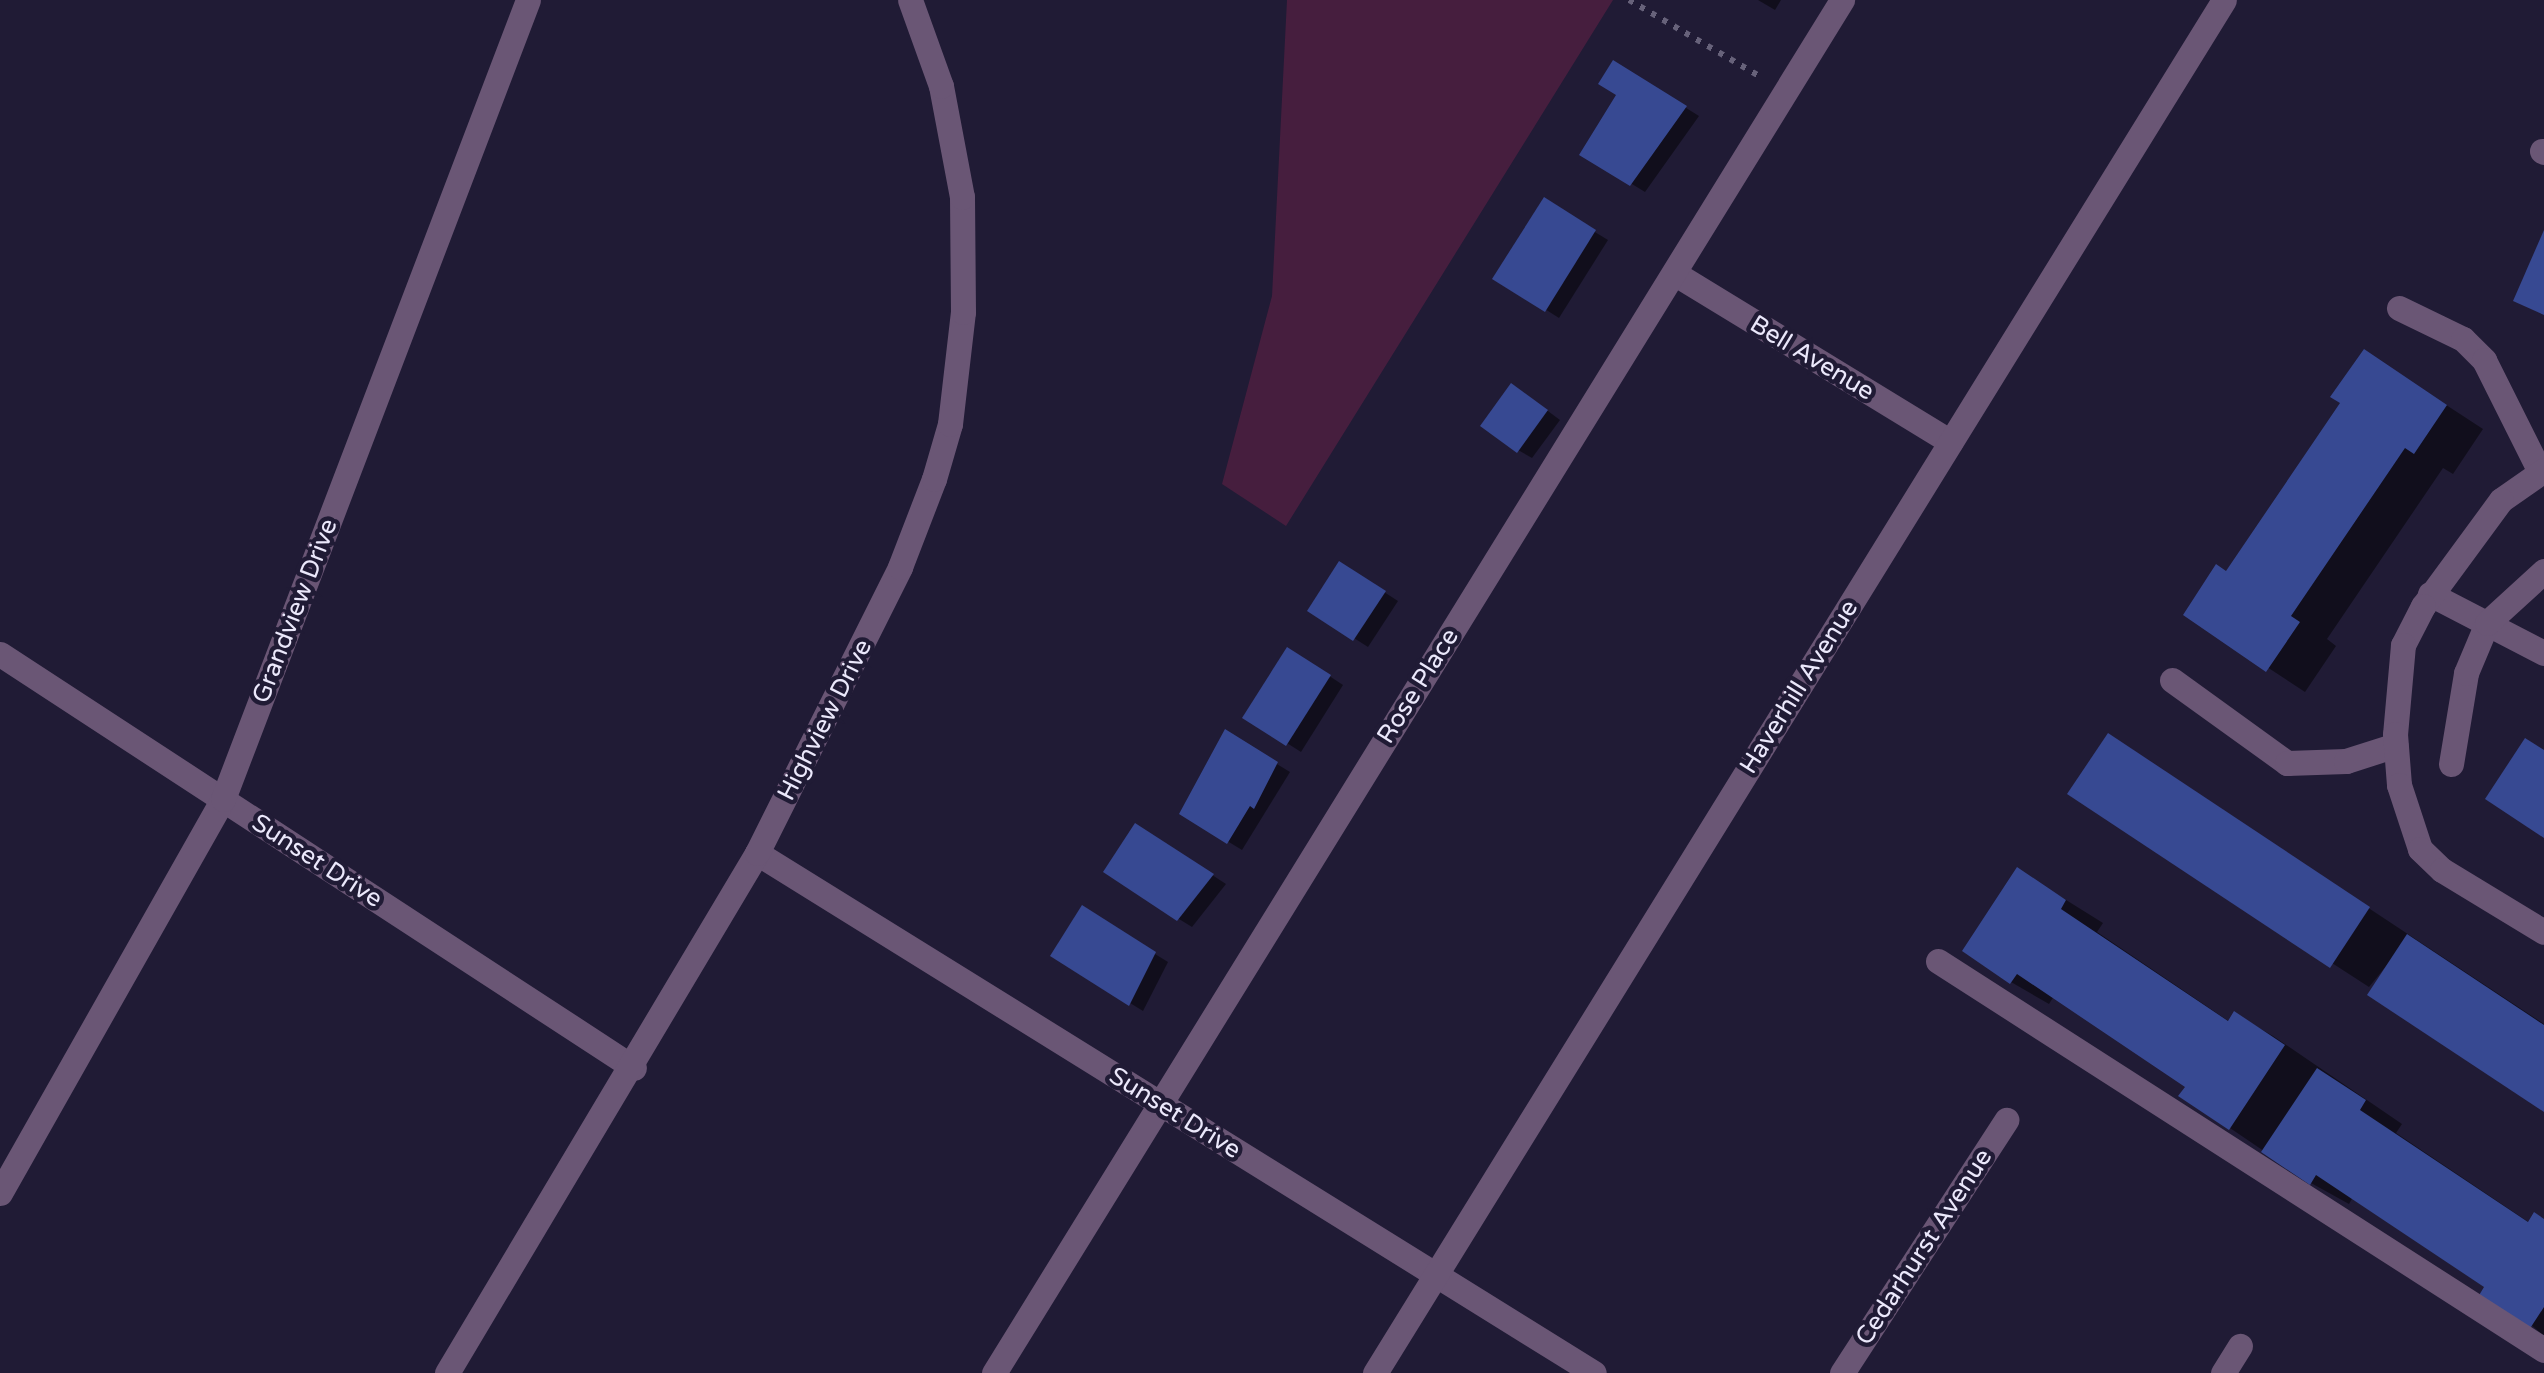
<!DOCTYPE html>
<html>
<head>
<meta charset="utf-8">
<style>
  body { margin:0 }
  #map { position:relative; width:2544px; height:1373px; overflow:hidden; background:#201b35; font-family:"Varela Round",sans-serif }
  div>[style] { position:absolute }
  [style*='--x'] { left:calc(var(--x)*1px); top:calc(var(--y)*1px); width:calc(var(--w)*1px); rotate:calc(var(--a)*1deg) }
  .green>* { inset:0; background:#461e3e }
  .shadow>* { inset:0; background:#0007 }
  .building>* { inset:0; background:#374992 }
  .path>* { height:6px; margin-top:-3px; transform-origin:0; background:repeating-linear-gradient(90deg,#67627a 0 5px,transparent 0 13px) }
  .lane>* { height:25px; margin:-12.5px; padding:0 12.5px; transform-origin:12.5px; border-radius:12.5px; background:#6a5675 }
  .street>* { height:25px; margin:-12.5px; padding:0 12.5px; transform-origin:12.5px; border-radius:12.5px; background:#6a5675 }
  span { translate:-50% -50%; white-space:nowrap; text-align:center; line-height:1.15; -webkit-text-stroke:9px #201b35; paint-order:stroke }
  .street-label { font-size:25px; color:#ebe8fb }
</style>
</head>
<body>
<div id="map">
  <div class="green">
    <div style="clip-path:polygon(1287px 0,1613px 0,1286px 526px,1222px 484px,1272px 296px)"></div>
  </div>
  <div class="shadow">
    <div style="clip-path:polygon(1758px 0,1781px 0,1775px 10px)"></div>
    <div style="clip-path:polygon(1614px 63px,1699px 116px,1645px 192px,1583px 154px,1620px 94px)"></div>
    <div style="clip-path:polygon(1544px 201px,1608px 240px,1559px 318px,1496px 278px)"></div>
    <div style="clip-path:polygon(2365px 352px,2483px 429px,2453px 474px,2443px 468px,2327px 639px,2336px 646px,2305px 692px,2186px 614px,2227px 573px,2343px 403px)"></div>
    <div style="clip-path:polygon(1525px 394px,1560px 420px,1532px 458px,1518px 450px)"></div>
    <div style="clip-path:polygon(1353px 572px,1398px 601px,1368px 647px,1310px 610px)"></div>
    <div style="clip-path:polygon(1302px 658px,1343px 685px,1301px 752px,1246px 717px)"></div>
    <div style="clip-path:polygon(1226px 733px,1290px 772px,1242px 850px,1183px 814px)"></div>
    <div style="clip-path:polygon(2108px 736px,2544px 1024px,2544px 1109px,2400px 949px,2369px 987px,2070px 793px)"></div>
    <div style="clip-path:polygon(1149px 834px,1226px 884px,1192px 927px,1179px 919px)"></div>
    <div style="clip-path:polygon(2018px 870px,2103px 923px,2097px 932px,2230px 1022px,2235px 1014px,2273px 1036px,2402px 1124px,2396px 1133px,2530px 1223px,2544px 1220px,2544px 1336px,2488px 1287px,2353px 1197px,2349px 1204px,2311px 1183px,2230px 1128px,2188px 1086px,2054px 996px,2049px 1004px,2011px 982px)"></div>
    <div style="clip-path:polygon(1082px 909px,1168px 962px,1143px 1011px,1054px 956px)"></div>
  </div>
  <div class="building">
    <div style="clip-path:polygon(1613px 60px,1687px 106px,1630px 186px,1579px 155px,1616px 95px,1598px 84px)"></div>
    <div style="clip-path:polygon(1544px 197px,1596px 230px,1545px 312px,1492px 279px)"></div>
    <div style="clip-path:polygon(2544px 230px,2544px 315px,2513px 301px)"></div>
    <div style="clip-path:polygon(2364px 349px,2447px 405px,2414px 454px,2405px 448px,2291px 616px,2300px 622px,2266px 672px,2183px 615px,2216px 564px,2226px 571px,2340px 403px,2330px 397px)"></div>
    <div style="clip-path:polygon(1511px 383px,1548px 410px,1517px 453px,1480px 426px)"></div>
    <div style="clip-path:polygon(1339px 561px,1386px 591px,1353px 641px,1307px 611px)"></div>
    <div style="clip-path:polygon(1287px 647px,1331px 675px,1286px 746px,1242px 718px)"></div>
    <div style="clip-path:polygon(1225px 729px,1278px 762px,1254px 809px,1250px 806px,1227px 844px,1179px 814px)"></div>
    <div style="clip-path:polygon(2108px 733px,2370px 907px,2330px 968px,2067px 794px)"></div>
    <div style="clip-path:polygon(2525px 738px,2544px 750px,2544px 838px,2485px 799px)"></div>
    <div style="clip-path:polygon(1135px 823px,1214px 874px,1177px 921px,1103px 872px)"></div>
    <div style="clip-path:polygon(2017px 867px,2066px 900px,2061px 909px,2228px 1021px,2234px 1011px,2285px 1045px,2229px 1130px,2178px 1096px,2185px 1087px,2017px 974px,2010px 984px,1962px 951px)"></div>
    <div style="clip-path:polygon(1082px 905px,1156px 952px,1129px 1006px,1050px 956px)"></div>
    <div style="clip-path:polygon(2407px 934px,2544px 1025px,2544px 1112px,2367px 995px)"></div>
    <div style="clip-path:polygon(2317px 1068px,2366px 1100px,2360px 1110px,2528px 1222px,2534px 1212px,2544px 1219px,2544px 1307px,2529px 1330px,2478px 1297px,2484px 1287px,2316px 1175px,2310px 1185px,2261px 1152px)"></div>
  </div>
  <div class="path">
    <div style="--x:1629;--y:0;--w:151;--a:30.3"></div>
  </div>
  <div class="lane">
    <div style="--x:2542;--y:151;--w:2;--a:27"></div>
    <div style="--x:2399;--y:308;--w:71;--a:25.8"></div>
    <div style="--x:2463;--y:339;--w:30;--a:45"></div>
    <div style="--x:2484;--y:360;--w:125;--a:63.4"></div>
    <div style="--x:2430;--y:594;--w:128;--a:27.4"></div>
    <div style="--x:2172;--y:680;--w:142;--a:35.8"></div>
    <div style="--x:2287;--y:763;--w:59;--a:-1.9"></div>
    <div style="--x:2346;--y:761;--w:52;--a:-17.7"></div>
    <div style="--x:2451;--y:764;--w:92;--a:-80.6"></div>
    <div style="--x:2466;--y:673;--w:54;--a:-67.2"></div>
    <div style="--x:2487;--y:623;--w:77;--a:-42.4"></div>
    <div style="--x:1938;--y:961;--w:720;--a:32.7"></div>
  </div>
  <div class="street">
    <div style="--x:1674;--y:273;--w:324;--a:31.4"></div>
    <div style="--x:2544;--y:470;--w:52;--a:145.1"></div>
    <div style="--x:2501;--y:500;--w:132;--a:126.3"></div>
    <div style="--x:2423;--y:606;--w:44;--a:117.1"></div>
    <div style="--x:2403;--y:645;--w:89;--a:95.1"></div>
    <div style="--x:2395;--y:734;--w:51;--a:85.5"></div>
    <div style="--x:2399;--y:785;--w:67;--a:71.8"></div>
    <div style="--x:2420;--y:849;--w:30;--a:44"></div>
    <div style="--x:2442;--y:870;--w:119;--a:31.3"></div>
    <div style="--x:0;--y:654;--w:757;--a:33.14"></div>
    <div style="--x:757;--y:853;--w:985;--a:31.85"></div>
    <div style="--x:0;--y:1193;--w:453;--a:-60.5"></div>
    <div style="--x:223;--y:799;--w:855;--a:-69.11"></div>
    <div style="--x:447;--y:1373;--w:605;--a:-59.2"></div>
    <div style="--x:757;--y:853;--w:320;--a:-63.4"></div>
    <div style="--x:900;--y:567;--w:94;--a:-68.9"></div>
    <div style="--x:934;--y:479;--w:57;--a:-73.8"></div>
    <div style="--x:950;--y:424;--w:113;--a:-83.4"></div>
    <div style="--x:963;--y:312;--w:115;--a:-90.5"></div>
    <div style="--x:962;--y:197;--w:113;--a:-100.7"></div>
    <div style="--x:941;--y:86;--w:91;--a:-109.8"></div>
    <div style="--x:994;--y:1373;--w:1614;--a:-58.3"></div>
    <div style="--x:1375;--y:1373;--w:1614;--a:-58.27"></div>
    <div style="--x:1842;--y:1373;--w:302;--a:-57"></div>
    <div style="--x:2223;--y:1373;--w:32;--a:-58"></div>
  </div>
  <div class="street-label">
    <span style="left:1812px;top:358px;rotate:31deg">Bell Avenue</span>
    <span style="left:295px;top:611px;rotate:-69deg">Grandview Drive</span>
    <span style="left:1418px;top:686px;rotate:-58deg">Rose Place</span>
    <span style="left:1799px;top:687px;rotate:-58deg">Haverhill Avenue</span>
    <span style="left:825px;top:720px;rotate:-63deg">Highview Drive</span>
    <span style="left:317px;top:861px;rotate:33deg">Sunset Drive</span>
    <span style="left:1175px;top:1113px;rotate:32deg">Sunset Drive</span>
    <span style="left:1924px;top:1247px;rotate:-57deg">Cedarhurst Avenue</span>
  </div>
</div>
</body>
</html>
